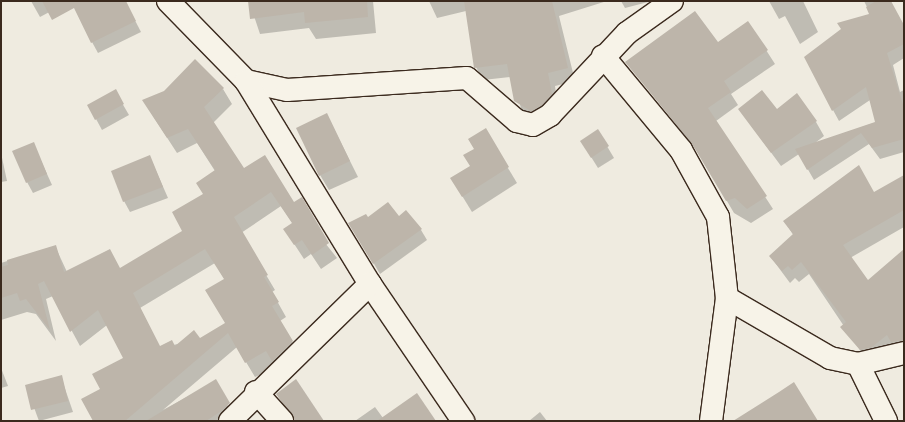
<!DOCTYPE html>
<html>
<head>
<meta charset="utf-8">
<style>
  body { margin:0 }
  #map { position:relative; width:905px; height:422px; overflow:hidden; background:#efebe0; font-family:Caveat,sans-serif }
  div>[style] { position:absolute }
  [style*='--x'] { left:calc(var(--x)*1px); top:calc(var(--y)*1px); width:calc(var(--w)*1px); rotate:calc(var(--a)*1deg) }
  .shadow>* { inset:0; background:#0003 }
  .building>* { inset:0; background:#bdb5aa }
  .roads { filter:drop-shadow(1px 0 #3b2a1e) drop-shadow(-1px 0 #3b2a1e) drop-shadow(0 1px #3b2a1e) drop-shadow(0 -1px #3b2a1e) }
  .street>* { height:22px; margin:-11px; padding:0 11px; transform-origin:11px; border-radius:11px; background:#f7f3e8 }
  span { translate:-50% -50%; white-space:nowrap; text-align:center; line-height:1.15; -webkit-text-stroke:4px #f7f3e8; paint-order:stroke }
  .frame { position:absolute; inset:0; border:2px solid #3b2a1e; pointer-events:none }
</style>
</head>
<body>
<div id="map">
  <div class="shadow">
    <div style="clip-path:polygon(31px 1px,51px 1px,55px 9px,40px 17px)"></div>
    <div style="clip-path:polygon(125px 1px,141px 32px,98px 53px,92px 42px)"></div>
    <div style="clip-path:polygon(249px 1px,373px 1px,376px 33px,316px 39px,309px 28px,260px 34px)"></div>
    <div style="clip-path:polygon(429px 1px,607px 1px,559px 16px,575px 81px,555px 86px,558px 108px,539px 124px,523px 114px,511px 77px,483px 80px,476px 67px,466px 11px,437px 18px)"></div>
    <div style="clip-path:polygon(621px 1px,652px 1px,625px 8px)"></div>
    <div style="clip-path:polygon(769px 1px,803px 1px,818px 32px,800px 44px,785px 16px,779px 19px)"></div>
    <div style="clip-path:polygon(864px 1px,890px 1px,904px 26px,904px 58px,893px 65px,900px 92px,904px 90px,904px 152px,880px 159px,869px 144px,814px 180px,799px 154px,781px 166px,739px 109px,777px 110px,816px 122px,824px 136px,815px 143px,877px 122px,870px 100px,839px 121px,833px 110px,871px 15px)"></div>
    <div style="clip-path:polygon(757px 36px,775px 64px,731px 94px,738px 105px,716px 121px,773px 209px,751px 223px,734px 213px,700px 155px,627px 62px,724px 55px)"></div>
    <div style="clip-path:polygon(evenodd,223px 89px,232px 104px,213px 123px,243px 170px,294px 204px,337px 258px,321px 269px,311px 254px,304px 259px,285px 230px,293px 224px,281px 206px,241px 233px,275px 290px,272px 292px,286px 317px,280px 321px,301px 357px,255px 377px,237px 347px,163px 410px,216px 381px,235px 421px,94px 421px,101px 390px,125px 359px,107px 325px,80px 346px,53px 296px,46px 299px,56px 341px,36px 314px,27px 312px,1px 320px,1px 263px,55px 246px,67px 272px,120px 269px,184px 231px,215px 171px,197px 143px,177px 153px,153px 116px,223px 89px,215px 263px,225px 280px,226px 324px,200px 339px,160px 348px,140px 308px,215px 263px)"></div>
    <div style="clip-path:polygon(115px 91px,129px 115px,102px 130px,89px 106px)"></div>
    <div style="clip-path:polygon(327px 115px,358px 177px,329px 190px,320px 175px)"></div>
    <div style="clip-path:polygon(485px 130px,517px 183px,472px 212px,461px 194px)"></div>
    <div style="clip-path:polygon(598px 131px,614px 158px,598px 168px,588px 152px)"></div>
    <div style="clip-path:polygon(33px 143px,52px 185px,33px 193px,27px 182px)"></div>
    <div style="clip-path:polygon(1px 153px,7px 181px,1px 182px)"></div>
    <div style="clip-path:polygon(150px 157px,168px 198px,130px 212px,124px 201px)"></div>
    <div style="clip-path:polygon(904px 176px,904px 227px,850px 258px,868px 281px,904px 268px,904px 354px,868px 362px,809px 274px,799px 282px,795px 278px,790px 283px,770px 256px,794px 236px,785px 222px,874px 194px)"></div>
    <div style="clip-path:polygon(399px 217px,421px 230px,427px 240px,380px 274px,350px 223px)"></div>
    <div style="clip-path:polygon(1px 368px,8px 386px,1px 388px)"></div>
    <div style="clip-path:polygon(61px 377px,73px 412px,39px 421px,26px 386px)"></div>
    <div style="clip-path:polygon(375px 407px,383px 418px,434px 421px,355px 421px)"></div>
    <div style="clip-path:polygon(540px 412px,547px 421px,529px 421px)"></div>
  </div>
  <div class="building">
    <div style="clip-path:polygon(42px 1px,126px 1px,136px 21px,91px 43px,74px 8px,52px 20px)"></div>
    <div style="clip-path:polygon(248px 1px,367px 1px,368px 17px,305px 23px,304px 12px,250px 19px)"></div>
    <div style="clip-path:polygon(464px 1px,552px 1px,568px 68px,548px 73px,552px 94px,542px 105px,531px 111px,514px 101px,507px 64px,474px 68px)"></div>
    <div style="clip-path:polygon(876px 1px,891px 1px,904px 25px,904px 44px,887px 53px,904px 108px,904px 139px,872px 148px,861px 133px,807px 170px,795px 149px,875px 122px,866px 87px,832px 111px,804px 57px,841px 29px,837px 23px,869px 14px,866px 7px)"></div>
    <div style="clip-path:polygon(695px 11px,718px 42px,748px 21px,768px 50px,724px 81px,731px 92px,708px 108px,767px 196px,747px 209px,735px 198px,726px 201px,691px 142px,625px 62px)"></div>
    <div style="clip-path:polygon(evenodd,195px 59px,224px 88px,204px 107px,244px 168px,265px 155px,294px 202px,302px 197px,329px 243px,312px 255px,302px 240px,294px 245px,283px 229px,292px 223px,271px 192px,234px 217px,268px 275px,264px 277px,279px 302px,272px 306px,293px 341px,272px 361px,266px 351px,245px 363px,228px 333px,125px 421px,93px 421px,81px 399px,100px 389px,92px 374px,123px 358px,98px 310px,70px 332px,44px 281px,38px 284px,50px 330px,26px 299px,20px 301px,17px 293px,1px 298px,1px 267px,8px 265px,7px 260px,56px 245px,64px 272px,110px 249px,120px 268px,182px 231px,172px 212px,203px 194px,196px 183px,215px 170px,188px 129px,167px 138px,142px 100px,164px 91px,195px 59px,205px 249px,224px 279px,205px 290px,225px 323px,200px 338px,194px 330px,175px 346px,172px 340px,160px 346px,133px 293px,205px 249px)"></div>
    <div style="clip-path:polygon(116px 89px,124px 104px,95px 120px,87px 105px)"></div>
    <div style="clip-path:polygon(762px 90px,777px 109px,797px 93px,817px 121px,771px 153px,738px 109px)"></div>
    <div style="clip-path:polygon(327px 113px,350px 161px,319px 176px,296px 128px)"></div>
    <div style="clip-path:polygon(486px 128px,509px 167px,462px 197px,450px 178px,470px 166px,463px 155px,474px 149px,468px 139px)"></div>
    <div style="clip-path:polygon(598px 129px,609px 146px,591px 158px,580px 141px)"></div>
    <div style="clip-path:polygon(34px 142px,47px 174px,26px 183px,12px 151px)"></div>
    <div style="clip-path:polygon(150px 155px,163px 187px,123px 202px,111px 171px)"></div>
    <div style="clip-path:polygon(859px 165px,874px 192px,904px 175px,904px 210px,843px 245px,868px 280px,904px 249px,904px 340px,891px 342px,887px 335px,872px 347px,860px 350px,840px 327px,846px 322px,801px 262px,792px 270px,788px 266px,782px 271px,769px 256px,793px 234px,783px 221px)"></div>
    <div style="clip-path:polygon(388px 202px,399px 216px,406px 210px,422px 229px,373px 264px,348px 223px,366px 214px,368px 217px)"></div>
    <div style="clip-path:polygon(62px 375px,68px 401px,31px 410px,25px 385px)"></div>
    <div style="clip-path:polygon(216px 379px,230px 403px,220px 412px,206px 421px,146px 421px)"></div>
    <div style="clip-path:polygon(296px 379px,324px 421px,295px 421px,276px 394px)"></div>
    <div style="clip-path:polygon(794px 382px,818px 421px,733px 421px,779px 392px)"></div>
    <div style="clip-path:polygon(417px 393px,436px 421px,377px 421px)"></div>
  </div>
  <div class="roads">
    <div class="street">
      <div style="--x:168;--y:1;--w:112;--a:45.7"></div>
      <div style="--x:246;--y:81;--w:42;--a:12.4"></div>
      <div style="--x:287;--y:90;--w:180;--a:-3.8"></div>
      <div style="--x:467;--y:78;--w:66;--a:40.7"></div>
      <div style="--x:517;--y:121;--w:16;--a:14"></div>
      <div style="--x:533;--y:125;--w:20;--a:-30"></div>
      <div style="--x:550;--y:115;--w:112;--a:-46.8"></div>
      <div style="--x:627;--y:33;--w:55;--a:-35.4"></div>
      <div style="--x:603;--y:56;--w:122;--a:50.3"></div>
      <div style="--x:681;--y:150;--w:77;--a:61.1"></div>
      <div style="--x:718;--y:217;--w:81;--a:83.7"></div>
      <div style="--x:727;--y:298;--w:124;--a:97.4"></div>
      <div style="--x:246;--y:81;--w:238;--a:58.6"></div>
      <div style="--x:370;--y:284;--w:166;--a:55.8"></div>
      <div style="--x:727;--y:298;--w:119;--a:30.2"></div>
      <div style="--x:830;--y:358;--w:29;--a:12"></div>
      <div style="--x:858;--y:364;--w:47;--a:-13.4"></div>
      <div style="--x:858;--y:364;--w:64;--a:63.8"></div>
      <div style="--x:256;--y:392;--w:39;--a:48"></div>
      <div style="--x:230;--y:421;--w:196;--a:-44.4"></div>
    </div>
  </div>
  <div class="frame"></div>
</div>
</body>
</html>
